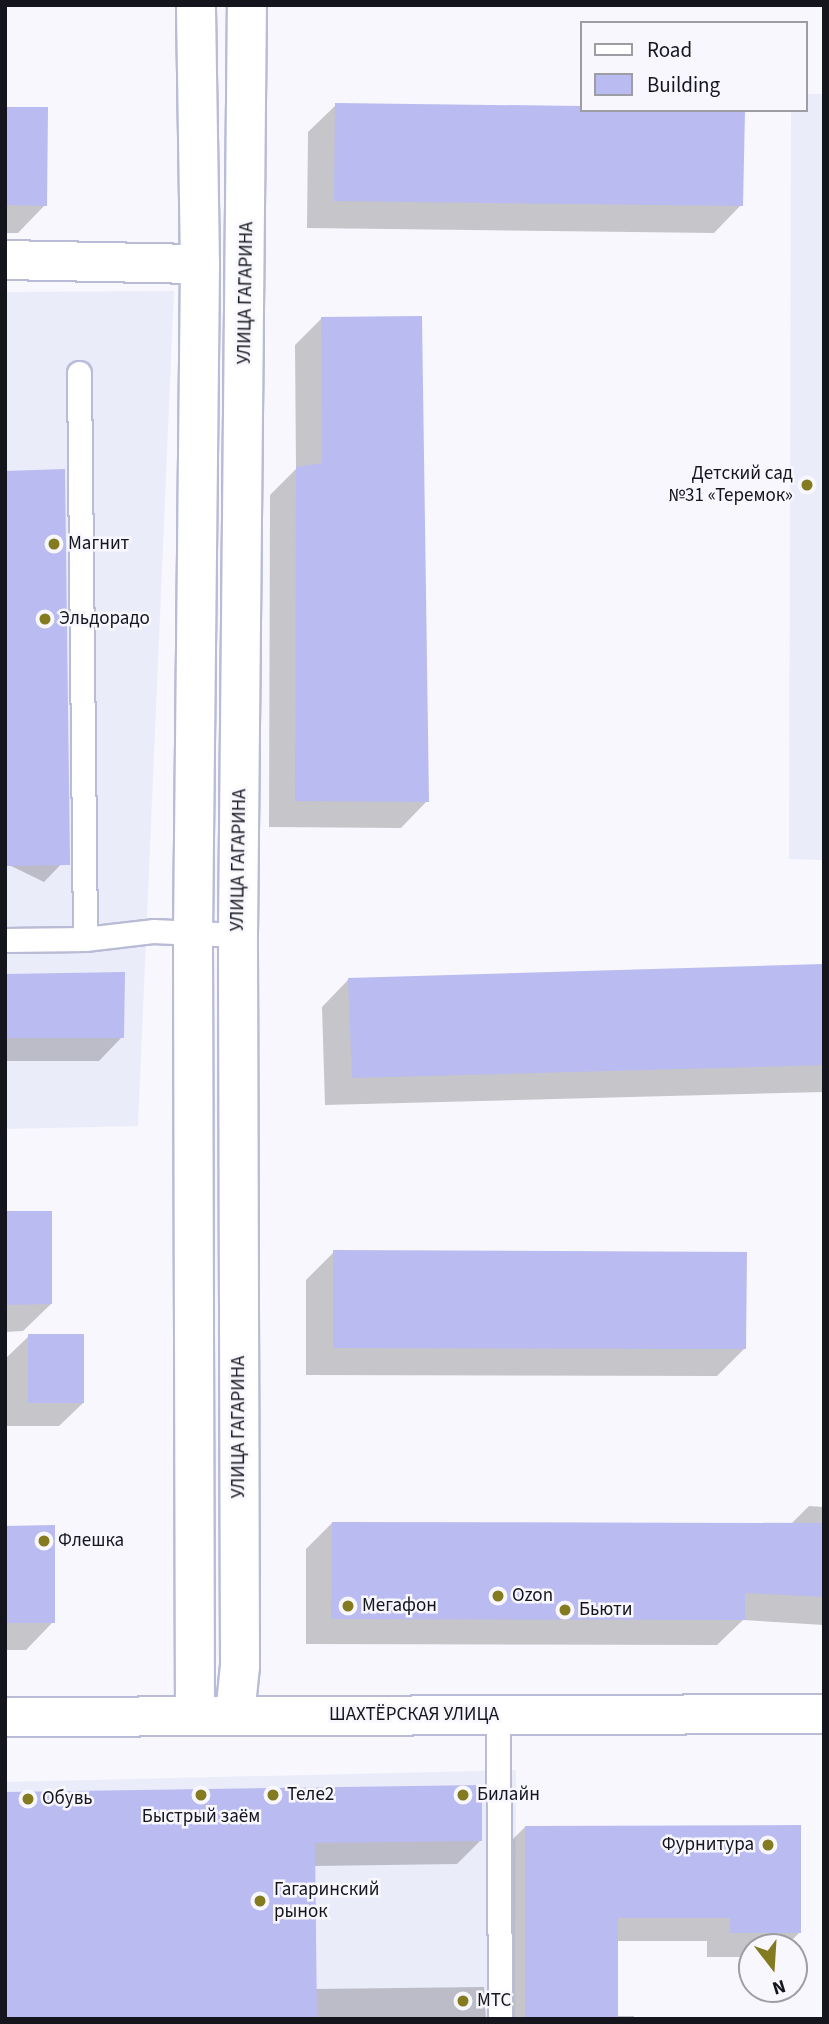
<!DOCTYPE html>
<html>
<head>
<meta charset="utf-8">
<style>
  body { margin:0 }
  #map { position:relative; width:829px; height:2024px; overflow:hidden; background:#f7f7fd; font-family:"Source Sans 3",sans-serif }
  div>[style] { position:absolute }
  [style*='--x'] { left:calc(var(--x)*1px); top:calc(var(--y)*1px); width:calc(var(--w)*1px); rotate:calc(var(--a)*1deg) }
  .built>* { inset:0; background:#ebecfa }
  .shadow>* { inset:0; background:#0003 }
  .building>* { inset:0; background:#babbf1 }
  .roads { filter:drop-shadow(2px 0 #babcd7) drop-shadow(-2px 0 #babcd7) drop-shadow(0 2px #babcd7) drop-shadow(0 -2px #babcd7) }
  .lane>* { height:23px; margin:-11.5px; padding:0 11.5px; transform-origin:11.5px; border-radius:11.5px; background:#fff }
  .street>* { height:38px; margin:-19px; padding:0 19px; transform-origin:19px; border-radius:19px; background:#fff }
  .secondary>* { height:38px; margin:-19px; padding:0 19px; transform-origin:19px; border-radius:19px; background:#fff }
  .dots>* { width:19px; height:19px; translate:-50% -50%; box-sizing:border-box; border:4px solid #f7f7fd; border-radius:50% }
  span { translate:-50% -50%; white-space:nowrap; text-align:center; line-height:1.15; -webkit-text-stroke:5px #f7f7fd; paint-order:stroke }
  .street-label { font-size:19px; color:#15151e }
  .poi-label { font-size:19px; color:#15151e }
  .right { translate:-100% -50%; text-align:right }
  .left { translate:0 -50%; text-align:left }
  .frame { position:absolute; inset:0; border:7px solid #15151e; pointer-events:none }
  .legend { position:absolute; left:580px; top:21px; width:228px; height:91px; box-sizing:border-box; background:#f7f7fd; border:2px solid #9d9da4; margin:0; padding:9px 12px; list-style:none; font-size:21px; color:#15151e }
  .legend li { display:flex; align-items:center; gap:14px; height:35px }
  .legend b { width:35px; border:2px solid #9d9da4 }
  .north { position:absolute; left:738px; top:1933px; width:70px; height:70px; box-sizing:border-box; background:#f7f7fd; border:2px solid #9d9da4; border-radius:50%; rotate:163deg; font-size:19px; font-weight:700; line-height:28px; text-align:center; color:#15151e }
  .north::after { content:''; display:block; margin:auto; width:24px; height:32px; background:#847a20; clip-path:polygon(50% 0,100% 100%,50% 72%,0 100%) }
</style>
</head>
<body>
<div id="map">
  <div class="built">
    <div style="clip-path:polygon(806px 94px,824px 94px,824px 860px,789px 859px,791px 110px,806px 110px)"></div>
    <div style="clip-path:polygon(174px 291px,138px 1126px,5px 1129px,5px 292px)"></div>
    <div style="clip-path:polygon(516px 1770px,515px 2019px,5px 2019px,5px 1782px)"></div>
  </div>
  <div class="shadow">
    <div style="clip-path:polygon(336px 105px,582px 107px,582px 110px,741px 205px,714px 233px,307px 228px,308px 132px)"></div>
    <div style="clip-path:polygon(5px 108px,45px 205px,18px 233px,5px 233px)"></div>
    <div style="clip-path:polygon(321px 319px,427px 801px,401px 828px,269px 827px,270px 495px,296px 469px,295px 345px)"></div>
    <div style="clip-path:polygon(5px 462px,68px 857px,44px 882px,5px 863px)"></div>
    <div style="clip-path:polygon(824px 966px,824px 1092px,325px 1105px,322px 1007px,349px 979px)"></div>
    <div style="clip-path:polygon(5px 975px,122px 1037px,99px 1061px,5px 1061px)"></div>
    <div style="clip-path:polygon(5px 1213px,51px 1304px,23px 1331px,5px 1332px)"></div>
    <div style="clip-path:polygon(334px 1252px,745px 1348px,717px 1376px,306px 1375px,306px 1280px)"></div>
    <div style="clip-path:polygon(29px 1336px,83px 1403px,59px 1426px,6px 1426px,5px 1359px)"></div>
    <div style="clip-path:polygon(809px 1506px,824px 1507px,824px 1625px,743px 1620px,717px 1645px,306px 1644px,306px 1549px,332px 1523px,790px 1525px)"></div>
    <div style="clip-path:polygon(5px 1527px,53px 1622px,26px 1650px,5px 1650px)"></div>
    <div style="clip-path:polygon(5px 1793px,481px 1840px,457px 1864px,314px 1866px,315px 1989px,484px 1987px,486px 2019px,5px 2019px)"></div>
    <div style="clip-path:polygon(525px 1827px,799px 1933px,785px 1947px,752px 1947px,752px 1957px,707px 1957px,707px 1941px,616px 1941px,616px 2016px,634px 2016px,634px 2019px,490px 2019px,501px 1851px)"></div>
  </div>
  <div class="building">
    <div style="clip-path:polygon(335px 103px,582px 106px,582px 110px,745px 110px,743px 206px,334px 201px)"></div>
    <div style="clip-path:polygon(5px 107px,48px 107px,47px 206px,5px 205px)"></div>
    <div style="clip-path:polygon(422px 316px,429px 802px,295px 801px,296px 467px,322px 463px,321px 317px)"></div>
    <div style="clip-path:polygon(65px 469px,70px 865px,5px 866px,5px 471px)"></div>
    <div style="clip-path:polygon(824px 964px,824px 1065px,352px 1078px,348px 978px)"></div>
    <div style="clip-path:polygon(125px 972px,124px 1038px,5px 1038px,5px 974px)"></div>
    <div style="clip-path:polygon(5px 1211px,52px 1211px,52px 1304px,5px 1305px)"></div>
    <div style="clip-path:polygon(333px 1250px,747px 1252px,746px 1349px,333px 1348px)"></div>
    <div style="clip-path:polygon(28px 1334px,84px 1334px,84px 1403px,28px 1403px)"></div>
    <div style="clip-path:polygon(332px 1522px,824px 1523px,824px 1597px,745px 1593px,745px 1620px,331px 1619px)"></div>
    <div style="clip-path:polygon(55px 1525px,55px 1623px,5px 1623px,5px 1526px)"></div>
    <div style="clip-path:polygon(482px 1785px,482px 1841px,315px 1843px,317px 2019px,5px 2019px,5px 1792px)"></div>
    <div style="clip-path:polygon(801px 1825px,801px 1933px,730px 1933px,730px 1918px,618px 1918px,618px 2019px,525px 2019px,525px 1826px)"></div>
  </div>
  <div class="roads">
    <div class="lane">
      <div style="--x:79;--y:373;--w:566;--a:89.39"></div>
      <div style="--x:5;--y:940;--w:80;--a:-0.7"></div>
      <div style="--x:85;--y:939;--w:68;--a:-6.7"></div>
      <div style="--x:153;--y:931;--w:85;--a:2.7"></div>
      <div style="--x:498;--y:1716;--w:303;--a:89.6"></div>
    </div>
    <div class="street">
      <div style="--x:5;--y:260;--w:195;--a:1.2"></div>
      <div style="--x:195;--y:1714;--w:780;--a:-90.15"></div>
      <div style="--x:193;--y:934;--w:670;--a:-89.4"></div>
      <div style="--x:200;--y:264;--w:259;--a:-90.9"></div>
      <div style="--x:235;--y:1715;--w:49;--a:-84.2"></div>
      <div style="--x:240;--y:1666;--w:731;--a:-90.16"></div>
      <div style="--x:238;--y:935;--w:930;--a:-89.45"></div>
    </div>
    <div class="secondary">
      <div style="--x:5;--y:1717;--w:819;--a:-0.21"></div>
    </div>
  </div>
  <div class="dots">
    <div style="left:807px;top:485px;background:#847a20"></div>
    <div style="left:54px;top:544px;background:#847a20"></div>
    <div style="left:45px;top:619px;background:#847a20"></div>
    <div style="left:44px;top:1541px;background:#847a20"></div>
    <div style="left:498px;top:1596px;background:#847a20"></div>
    <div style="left:348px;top:1606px;background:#847a20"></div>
    <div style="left:565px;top:1610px;background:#847a20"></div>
    <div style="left:201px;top:1795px;background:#847a20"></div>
    <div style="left:273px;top:1795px;background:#847a20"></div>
    <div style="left:463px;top:1795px;background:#847a20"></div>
    <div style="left:28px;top:1799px;background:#847a20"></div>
    <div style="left:768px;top:1845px;background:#847a20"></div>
    <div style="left:260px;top:1901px;background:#847a20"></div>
    <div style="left:463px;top:2001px;background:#847a20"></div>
  </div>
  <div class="street-label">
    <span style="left:246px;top:293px;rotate:-89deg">УЛИЦА ГАГАРИНА</span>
    <span style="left:239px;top:860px;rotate:-89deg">УЛИЦА ГАГАРИНА</span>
    <span style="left:239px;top:1427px;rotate:-90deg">УЛИЦА ГАГАРИНА</span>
    <span style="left:414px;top:1715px">ШАХТЁРСКАЯ УЛИЦА</span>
  </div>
  <div class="poi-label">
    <span class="right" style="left:793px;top:485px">Детский сад<br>№31 «Теремок»</span>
    <span class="left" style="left:68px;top:544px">Магнит</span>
    <span class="left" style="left:59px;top:619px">Эльдорадо</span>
    <span class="left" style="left:58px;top:1541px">Флешка</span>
    <span class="left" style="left:512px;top:1596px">Ozon</span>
    <span class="left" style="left:362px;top:1606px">Мегафон</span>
    <span class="left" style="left:579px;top:1610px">Бьюти</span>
    <span class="left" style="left:287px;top:1795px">Теле2</span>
    <span class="left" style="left:477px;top:1795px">Билайн</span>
    <span class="left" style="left:42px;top:1799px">Обувь</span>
    <span style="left:201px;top:1817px">Быстрый заём</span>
    <span class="right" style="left:754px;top:1845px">Фурнитура</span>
    <span class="left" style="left:274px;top:1901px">Гагаринский<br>рынок</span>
    <span class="left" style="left:477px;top:2001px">МТС</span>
  </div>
  <div class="frame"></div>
  <ul class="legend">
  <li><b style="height:9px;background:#fff"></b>Road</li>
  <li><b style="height:19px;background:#babbf1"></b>Building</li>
  </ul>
  <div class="north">N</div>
</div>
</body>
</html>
